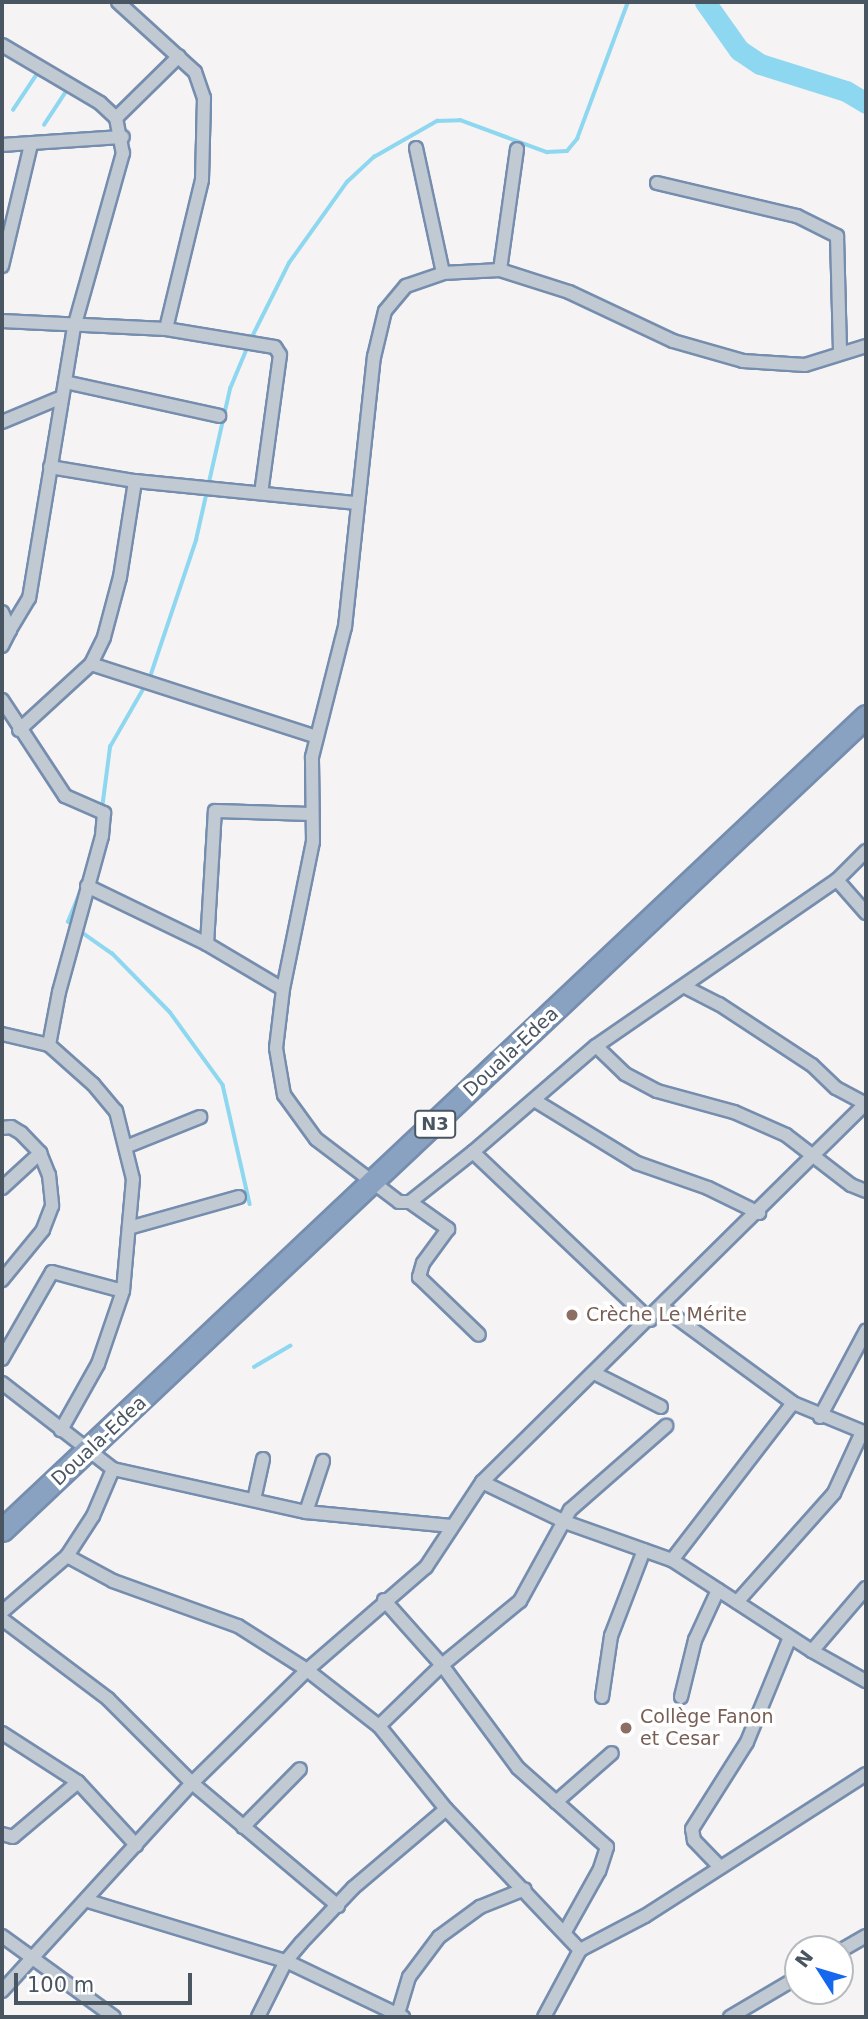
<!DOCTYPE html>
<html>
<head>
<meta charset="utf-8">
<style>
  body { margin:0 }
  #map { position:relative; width:868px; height:2019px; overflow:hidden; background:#f5f3f3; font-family:"DejaVu Sans",sans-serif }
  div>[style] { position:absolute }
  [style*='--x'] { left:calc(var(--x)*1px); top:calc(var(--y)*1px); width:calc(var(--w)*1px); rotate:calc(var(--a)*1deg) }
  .stream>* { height:3.5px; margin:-1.75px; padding:0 1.75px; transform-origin:1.75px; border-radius:1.75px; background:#8ed7f0 }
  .river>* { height:21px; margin:-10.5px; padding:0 10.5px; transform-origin:10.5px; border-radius:10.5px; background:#8ed7f0 }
  .roads { filter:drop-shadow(2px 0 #758dae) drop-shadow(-2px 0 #758dae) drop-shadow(0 2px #758dae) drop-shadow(0 -2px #758dae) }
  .street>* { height:12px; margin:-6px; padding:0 6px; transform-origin:6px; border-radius:6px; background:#c1c9d2 }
  .highway>* { height:21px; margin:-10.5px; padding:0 10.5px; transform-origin:10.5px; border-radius:10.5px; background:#8aa2c2 }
  .dots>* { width:19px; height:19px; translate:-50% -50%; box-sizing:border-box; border:4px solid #fff; border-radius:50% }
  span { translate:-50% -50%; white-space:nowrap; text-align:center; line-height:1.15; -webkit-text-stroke:7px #fff; paint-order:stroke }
  .shield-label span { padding:2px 5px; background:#fff; border:2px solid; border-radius:5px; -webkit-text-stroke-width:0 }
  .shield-label { font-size:18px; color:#495561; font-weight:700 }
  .street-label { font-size:19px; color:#495561 }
  .education-label { font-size:19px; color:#785e54 }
  .left { translate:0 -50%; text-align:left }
  .frame { position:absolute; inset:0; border:4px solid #495561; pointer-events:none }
  .north { position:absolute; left:784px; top:1935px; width:70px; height:70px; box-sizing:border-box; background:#fff; border:2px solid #b6bbc0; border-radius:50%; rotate:307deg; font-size:19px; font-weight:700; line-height:28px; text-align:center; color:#495561 }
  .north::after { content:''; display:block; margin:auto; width:24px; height:32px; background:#1568ed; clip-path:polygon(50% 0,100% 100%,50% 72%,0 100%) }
  .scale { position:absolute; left:14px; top:1973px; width:178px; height:32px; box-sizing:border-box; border:4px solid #495561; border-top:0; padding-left:9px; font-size:21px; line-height:24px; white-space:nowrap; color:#495561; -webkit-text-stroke:5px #fff; paint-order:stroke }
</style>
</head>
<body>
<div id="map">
  <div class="stream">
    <div style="--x:13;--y:110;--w:43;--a:-56.3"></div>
    <div style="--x:37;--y:74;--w:14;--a:25"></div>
    <div style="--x:44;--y:125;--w:42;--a:-56.7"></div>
    <div style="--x:251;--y:339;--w:85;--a:-63.4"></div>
    <div style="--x:289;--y:263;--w:100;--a:-54.4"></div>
    <div style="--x:347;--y:182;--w:37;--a:-43"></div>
    <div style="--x:374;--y:157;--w:73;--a:-29.7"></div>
    <div style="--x:437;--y:121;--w:23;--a:-2"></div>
    <div style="--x:460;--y:120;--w:93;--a:20.2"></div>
    <div style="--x:547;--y:152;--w:20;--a:-3"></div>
    <div style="--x:567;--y:151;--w:16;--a:-50"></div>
    <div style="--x:577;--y:139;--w:146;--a:-69.6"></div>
    <div style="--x:149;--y:680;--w:148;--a:-71.4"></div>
    <div style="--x:196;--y:540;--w:155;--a:-77.3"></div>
    <div style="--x:230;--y:389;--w:47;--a:-67.3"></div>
    <div style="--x:102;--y:809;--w:63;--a:-82.6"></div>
    <div style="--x:110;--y:747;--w:70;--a:-60.2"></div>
    <div style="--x:74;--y:926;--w:7;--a:-146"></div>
    <div style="--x:68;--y:922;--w:35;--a:-68"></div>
    <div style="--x:80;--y:931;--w:39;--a:35"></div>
    <div style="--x:112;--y:953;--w:83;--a:45.5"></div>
    <div style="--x:170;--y:1012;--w:90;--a:54"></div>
    <div style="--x:223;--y:1085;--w:122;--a:77.2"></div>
    <div style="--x:254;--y:1367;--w:42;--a:-30.3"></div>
  </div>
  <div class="river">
    <div style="--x:705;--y:2;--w:59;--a:54.7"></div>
    <div style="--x:739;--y:50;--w:25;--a:34"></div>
    <div style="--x:760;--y:64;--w:90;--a:17.4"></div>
    <div style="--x:846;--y:91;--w:23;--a:31"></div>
  </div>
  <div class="roads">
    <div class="street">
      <div style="--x:118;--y:2;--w:104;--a:42.3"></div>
      <div style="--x:195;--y:72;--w:28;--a:71"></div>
      <div style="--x:204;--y:98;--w:82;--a:91.4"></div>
      <div style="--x:202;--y:180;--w:153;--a:103.6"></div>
      <div style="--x:2;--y:45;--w:114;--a:30.6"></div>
      <div style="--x:100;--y:103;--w:22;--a:43"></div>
      <div style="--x:116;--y:118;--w:36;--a:79"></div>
      <div style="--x:123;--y:153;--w:181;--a:105.7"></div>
      <div style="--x:74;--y:327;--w:275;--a:99.4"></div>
      <div style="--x:29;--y:598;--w:37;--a:121"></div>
      <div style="--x:116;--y:118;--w:88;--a:-44.5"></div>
      <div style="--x:2;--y:145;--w:121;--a:-3.8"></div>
      <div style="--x:416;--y:148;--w:128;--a:77.8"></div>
      <div style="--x:657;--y:183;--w:144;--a:13.3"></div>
      <div style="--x:797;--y:216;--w:45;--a:26.6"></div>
      <div style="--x:837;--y:236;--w:115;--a:88.5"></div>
      <div style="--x:2;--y:266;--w:125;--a:-76.6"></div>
      <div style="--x:500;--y:270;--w:122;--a:-82"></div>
      <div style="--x:2;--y:321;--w:164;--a:2.8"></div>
      <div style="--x:166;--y:329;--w:110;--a:9.4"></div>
      <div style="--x:275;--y:347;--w:9;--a:58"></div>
      <div style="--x:280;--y:355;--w:139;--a:97.8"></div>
      <div style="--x:65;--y:382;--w:158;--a:12.4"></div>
      <div style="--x:2;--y:422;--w:65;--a:-22.6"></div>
      <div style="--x:50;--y:467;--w:86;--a:9.4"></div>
      <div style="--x:135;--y:481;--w:223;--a:5.7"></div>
      <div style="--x:2;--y:612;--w:20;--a:66"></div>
      <div style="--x:10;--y:630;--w:18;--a:117"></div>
      <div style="--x:91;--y:664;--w:237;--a:17.9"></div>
      <div style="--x:2;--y:700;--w:115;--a:56.7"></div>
      <div style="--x:65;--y:796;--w:43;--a:23.6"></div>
      <div style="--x:104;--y:813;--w:23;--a:95"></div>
      <div style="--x:102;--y:836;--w:162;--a:105.4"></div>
      <div style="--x:59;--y:992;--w:54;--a:100.7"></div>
      <div style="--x:19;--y:730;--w:98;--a:-42.5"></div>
      <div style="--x:91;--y:664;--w:30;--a:-64"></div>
      <div style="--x:104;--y:637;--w:62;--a:-75.1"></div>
      <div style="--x:120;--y:577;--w:97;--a:-81.1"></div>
      <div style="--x:837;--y:880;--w:41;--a:-45"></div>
      <div style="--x:87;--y:886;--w:133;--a:25.8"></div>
      <div style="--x:207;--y:944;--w:88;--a:30.6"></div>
      <div style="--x:207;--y:944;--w:133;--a:-86.6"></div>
      <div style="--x:215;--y:811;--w:97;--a:1.8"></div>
      <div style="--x:687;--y:988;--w:36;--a:27"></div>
      <div style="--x:719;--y:1004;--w:111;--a:33.3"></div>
      <div style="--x:812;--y:1065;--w:33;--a:44"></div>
      <div style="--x:836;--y:1088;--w:34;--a:28"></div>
      <div style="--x:2;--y:1034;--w:48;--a:13.2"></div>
      <div style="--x:49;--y:1045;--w:59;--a:41.6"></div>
      <div style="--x:93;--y:1084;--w:35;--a:50"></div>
      <div style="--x:116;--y:1111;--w:70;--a:76"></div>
      <div style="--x:133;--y:1179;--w:112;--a:95.1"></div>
      <div style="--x:123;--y:1291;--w:77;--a:108.9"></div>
      <div style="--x:98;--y:1364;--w:76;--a:119.3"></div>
      <div style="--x:596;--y:1046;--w:40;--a:44"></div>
      <div style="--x:625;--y:1074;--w:36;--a:28"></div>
      <div style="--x:657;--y:1091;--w:80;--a:15.3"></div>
      <div style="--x:734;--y:1112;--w:57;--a:23.9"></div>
      <div style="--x:786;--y:1135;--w:82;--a:37.6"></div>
      <div style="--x:851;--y:1185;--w:16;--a:22"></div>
      <div style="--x:534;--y:1100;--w:121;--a:31.5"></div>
      <div style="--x:637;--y:1163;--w:75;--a:19.4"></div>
      <div style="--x:708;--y:1188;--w:57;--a:26.1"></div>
      <div style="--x:2;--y:1128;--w:9;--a:-6"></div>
      <div style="--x:11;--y:1127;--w:12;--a:31"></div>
      <div style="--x:21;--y:1133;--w:28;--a:46"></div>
      <div style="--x:40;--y:1153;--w:24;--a:68"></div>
      <div style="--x:49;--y:1175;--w:31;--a:84"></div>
      <div style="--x:52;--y:1206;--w:26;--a:111"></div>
      <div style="--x:43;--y:1230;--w:65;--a:129.4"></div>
      <div style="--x:128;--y:1146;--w:78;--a:-21.9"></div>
      <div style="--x:473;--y:1152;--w:162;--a:-40.8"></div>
      <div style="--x:596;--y:1046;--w:293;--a:-34.6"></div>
      <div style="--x:837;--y:880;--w:44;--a:48.7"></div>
      <div style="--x:2;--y:1188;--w:52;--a:-42.6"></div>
      <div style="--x:410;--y:1202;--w:47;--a:35.4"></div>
      <div style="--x:448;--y:1229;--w:42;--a:126.3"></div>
      <div style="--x:423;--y:1263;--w:15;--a:106"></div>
      <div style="--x:419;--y:1277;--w:83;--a:44"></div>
      <div style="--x:132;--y:1227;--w:111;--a:-15.7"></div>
      <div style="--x:662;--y:1307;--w:162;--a:36.2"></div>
      <div style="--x:793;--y:1403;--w:79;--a:22.3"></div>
      <div style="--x:650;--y:1320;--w:244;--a:-136.5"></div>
      <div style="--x:473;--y:1152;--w:80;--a:141.6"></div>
      <div style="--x:410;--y:1202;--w:11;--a:180"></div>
      <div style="--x:399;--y:1202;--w:104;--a:-142.8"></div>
      <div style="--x:316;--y:1139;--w:54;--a:-126"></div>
      <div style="--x:284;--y:1095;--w:48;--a:-99.7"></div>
      <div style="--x:276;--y:1048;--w:59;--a:-83.2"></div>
      <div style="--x:283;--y:989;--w:150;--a:-78.5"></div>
      <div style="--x:313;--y:842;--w:85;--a:-90.7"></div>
      <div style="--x:312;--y:757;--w:134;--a:-75.8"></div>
      <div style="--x:345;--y:627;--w:272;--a:-83.9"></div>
      <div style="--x:374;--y:357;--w:47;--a:-76.6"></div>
      <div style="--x:385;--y:311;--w:33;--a:-50"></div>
      <div style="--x:406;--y:286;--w:39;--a:-19"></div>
      <div style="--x:443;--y:273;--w:57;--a:-3"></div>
      <div style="--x:500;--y:270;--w:72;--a:17.7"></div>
      <div style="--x:569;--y:292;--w:115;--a:25.2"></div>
      <div style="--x:673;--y:341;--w:73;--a:15.9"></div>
      <div style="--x:743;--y:361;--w:62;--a:3.7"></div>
      <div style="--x:805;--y:365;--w:64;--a:-17.3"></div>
      <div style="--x:2;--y:1359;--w:100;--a:-60.1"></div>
      <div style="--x:52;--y:1272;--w:73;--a:15"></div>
      <div style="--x:594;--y:1373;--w:75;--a:26.9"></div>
      <div style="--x:2;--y:1383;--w:140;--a:37.8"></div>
      <div style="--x:113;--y:1469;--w:198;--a:12.6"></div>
      <div style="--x:306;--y:1512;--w:146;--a:5.5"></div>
      <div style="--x:820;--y:1417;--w:98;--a:-61.9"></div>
      <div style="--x:482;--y:1482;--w:92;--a:25.7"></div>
      <div style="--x:565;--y:1522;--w:114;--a:19.6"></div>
      <div style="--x:672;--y:1560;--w:167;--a:33"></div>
      <div style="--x:812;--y:1651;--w:62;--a:29.1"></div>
      <div style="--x:254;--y:1500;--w:42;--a:-77.6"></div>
      <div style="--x:306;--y:1512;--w:54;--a:-71.6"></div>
      <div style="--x:67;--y:1556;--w:52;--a:28.5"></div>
      <div style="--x:113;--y:1581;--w:133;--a:19.8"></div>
      <div style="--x:238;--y:1626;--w:82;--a:32.5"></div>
      <div style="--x:307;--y:1670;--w:91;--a:37.9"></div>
      <div style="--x:379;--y:1726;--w:107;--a:51.1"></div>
      <div style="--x:446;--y:1809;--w:195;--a:46.5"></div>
      <div style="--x:580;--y:1950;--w:76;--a:118.2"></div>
      <div style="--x:672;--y:1560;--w:198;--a:-52.4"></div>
      <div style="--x:384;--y:1600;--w:87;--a:48.3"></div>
      <div style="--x:442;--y:1665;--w:128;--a:53.6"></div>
      <div style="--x:518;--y:1768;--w:119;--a:41.6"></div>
      <div style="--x:607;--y:1847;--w:25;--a:108"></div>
      <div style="--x:599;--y:1871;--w:68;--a:119.2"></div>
      <div style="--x:737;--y:1602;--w:146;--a:-48.3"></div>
      <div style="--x:834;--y:1493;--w:67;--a:-65.3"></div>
      <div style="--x:2;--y:1612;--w:86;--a:-40.7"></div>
      <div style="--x:67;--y:1556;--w:48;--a:-57"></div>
      <div style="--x:93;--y:1516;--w:51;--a:-66.9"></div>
      <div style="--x:2;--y:1619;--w:133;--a:37"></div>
      <div style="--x:108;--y:1699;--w:119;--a:45"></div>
      <div style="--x:192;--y:1783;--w:191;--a:40.1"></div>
      <div style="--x:812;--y:1651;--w:83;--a:-49.4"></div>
      <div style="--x:602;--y:1697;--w:62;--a:-81.6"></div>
      <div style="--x:611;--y:1636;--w:92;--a:-69"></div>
      <div style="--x:681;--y:1697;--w:59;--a:-76.2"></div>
      <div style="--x:695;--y:1640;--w:55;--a:-65.3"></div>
      <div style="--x:379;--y:1726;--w:88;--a:-44.1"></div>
      <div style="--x:442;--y:1665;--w:101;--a:-39.4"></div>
      <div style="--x:520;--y:1601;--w:104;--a:-61.2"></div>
      <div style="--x:570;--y:1510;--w:128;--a:-41.2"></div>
      <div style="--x:2;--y:1733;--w:90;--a:32.8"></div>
      <div style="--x:78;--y:1782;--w:86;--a:47.4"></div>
      <div style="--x:556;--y:1802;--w:74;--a:-41.2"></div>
      <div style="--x:243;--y:1827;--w:81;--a:-45.5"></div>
      <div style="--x:2;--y:1834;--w:11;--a:15"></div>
      <div style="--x:13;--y:1837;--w:85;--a:-40.2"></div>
      <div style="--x:718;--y:1865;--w:35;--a:-134"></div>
      <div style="--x:694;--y:1840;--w:11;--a:-100"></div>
      <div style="--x:692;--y:1829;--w:103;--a:-57.7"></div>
      <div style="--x:747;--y:1742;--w:113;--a:-67.7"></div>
      <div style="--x:88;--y:1901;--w:207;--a:16.9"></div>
      <div style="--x:286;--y:1961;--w:130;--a:25.6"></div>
      <div style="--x:2;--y:1936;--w:138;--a:35.9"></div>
      <div style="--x:580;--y:1950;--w:73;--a:-27.6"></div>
      <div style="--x:645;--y:1916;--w:263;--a:-32.7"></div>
      <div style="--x:840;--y:1951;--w:30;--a:-30"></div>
      <div style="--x:2;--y:1991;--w:282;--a:-47.6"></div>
      <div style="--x:192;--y:1783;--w:161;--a:-44.5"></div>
      <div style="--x:307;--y:1670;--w:157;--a:-40.9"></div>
      <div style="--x:426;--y:1567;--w:102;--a:-56.6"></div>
      <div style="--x:482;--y:1482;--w:540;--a:-44.62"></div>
      <div style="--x:258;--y:2017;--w:63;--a:-63.4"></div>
      <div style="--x:286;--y:1961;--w:23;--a:-50"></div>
      <div style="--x:301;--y:1943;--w:76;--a:-46.6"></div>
      <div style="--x:353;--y:1888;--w:122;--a:-40.3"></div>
      <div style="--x:397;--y:2017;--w:42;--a:-73.3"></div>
      <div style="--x:409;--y:1977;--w:50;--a:-53.1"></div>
      <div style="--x:439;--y:1937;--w:51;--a:-36.2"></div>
      <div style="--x:480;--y:1907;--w:48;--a:-21.8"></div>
      <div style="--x:730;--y:2017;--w:79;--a:-30.5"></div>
    </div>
    <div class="highway">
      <div style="--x:2;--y:1530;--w:1187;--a:-43.29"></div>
    </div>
  </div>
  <div class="dots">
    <div style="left:572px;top:1315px;background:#8d6e63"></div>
    <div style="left:626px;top:1728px;background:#8d6e63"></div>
  </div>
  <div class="shield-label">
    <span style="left:435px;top:1124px">N3</span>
  </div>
  <div class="street-label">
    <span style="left:511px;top:1052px;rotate:-43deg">Douala-Edea</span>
    <span style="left:99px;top:1441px;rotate:-43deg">Douala-Edea</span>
  </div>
  <div class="education-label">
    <span class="left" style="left:586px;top:1315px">Crèche Le Mérite</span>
    <span class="left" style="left:640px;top:1728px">Collège Fanon<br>et Cesar</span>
  </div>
  <div class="frame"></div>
  <div class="north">N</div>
  <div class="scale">100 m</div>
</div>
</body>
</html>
